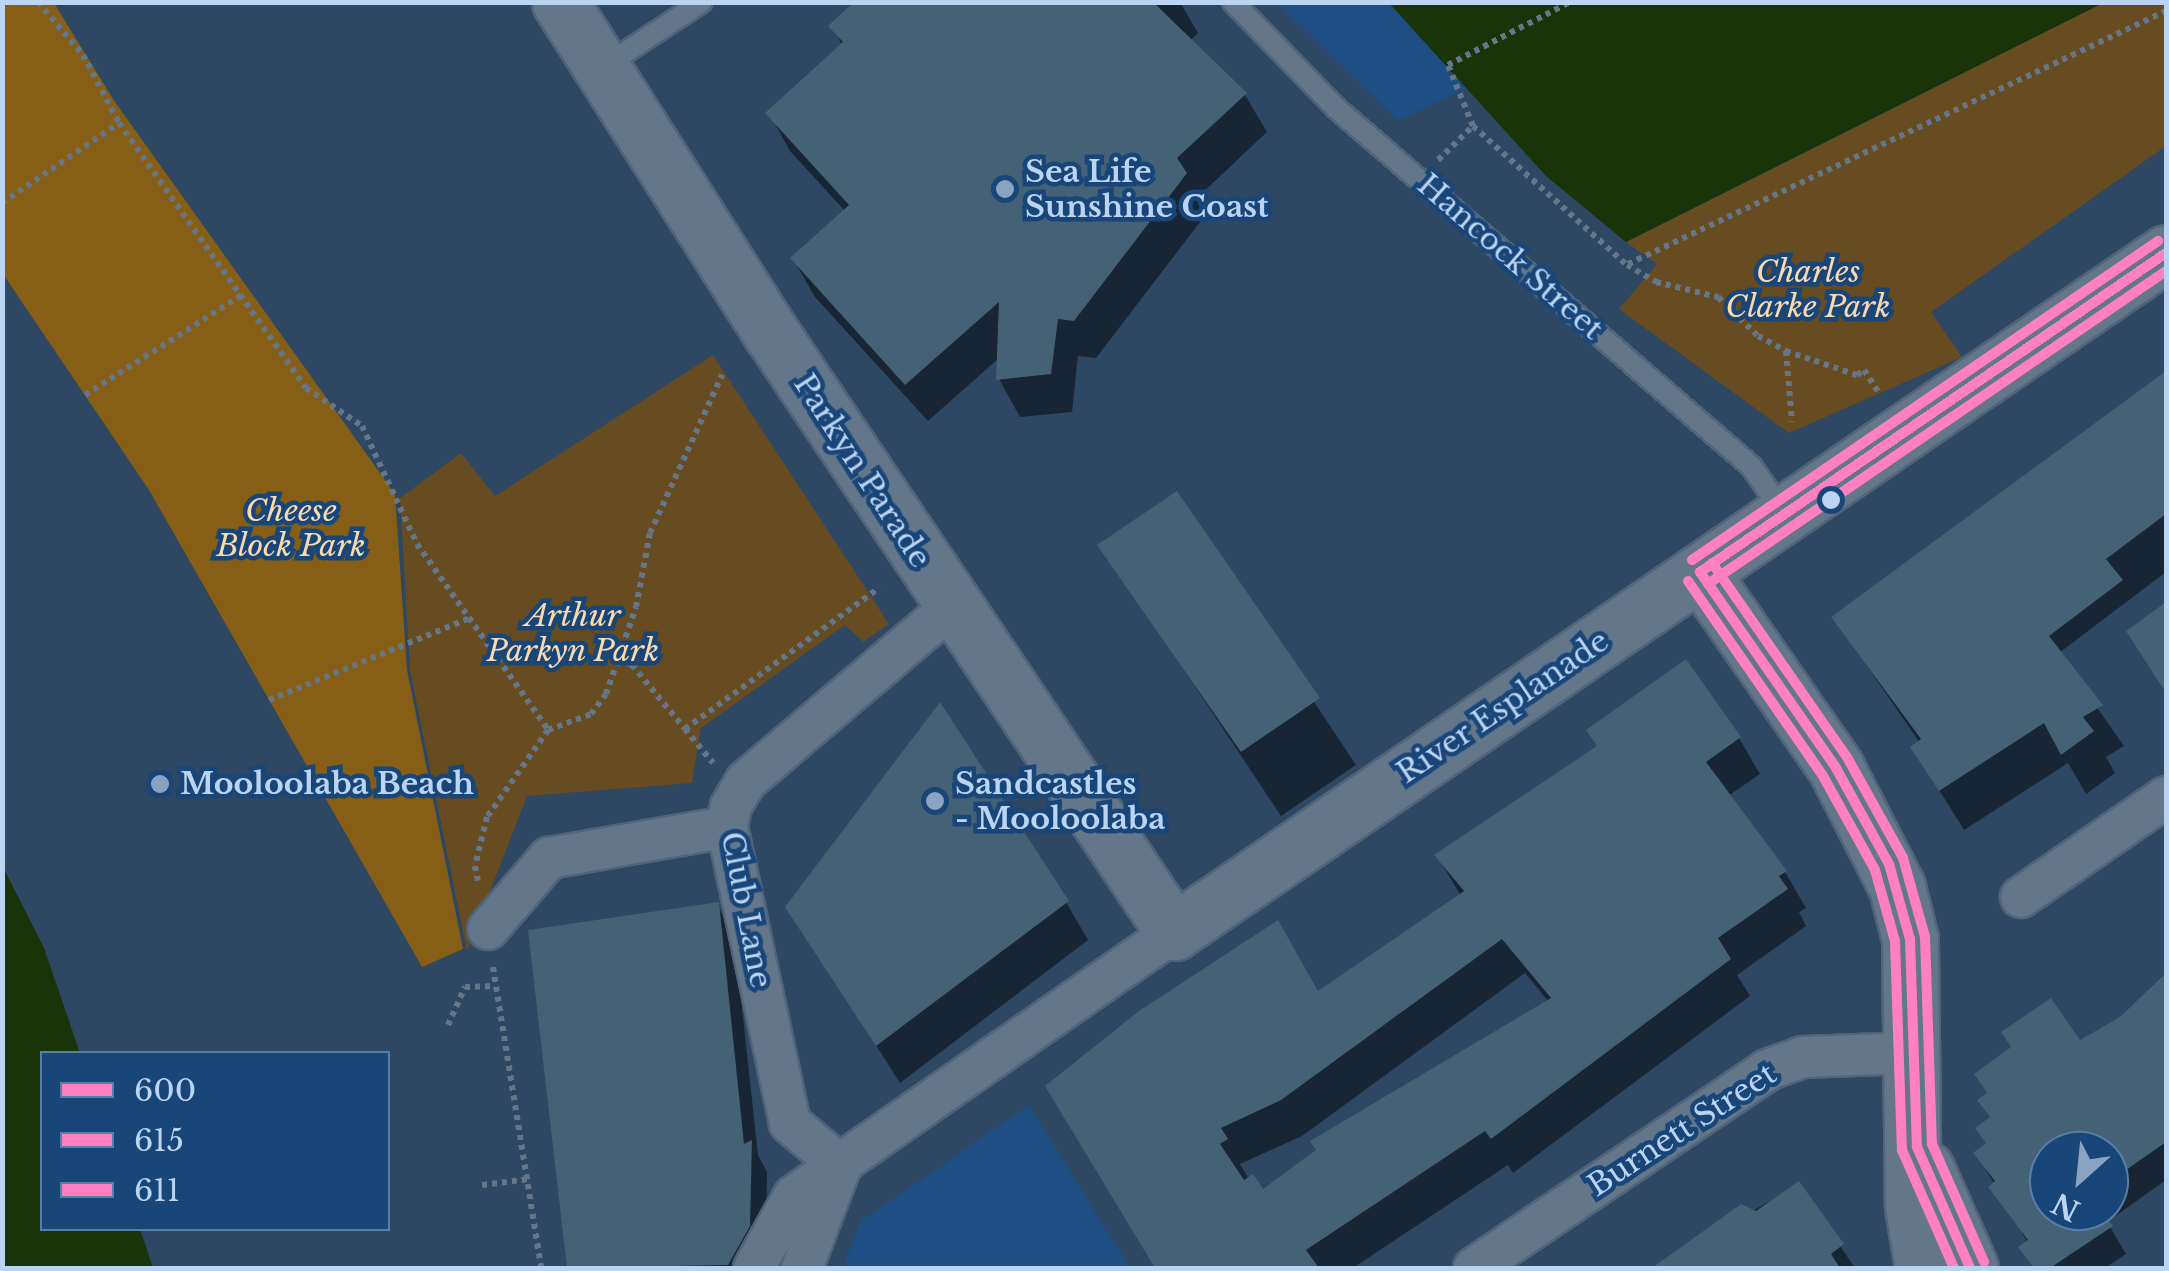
<!DOCTYPE html>
<html>
<head>
<meta charset="utf-8">
<style>
  body { margin:0 }
  #map { position:relative; width:2169px; height:1271px; overflow:hidden; background:#2e4763; font-family:"Libre Baskerville",serif }
  div>[style] { position:absolute }
  [style*='--x'] { left:calc(var(--x)*1px); top:calc(var(--y)*1px); width:calc(var(--w)*1px); rotate:calc(var(--a)*1deg) }
  .built>* { inset:0; background:#1e4e83 }
  .green>* { inset:0; background:#674b21 }
  .forest>* { inset:0; background:#865e15 }
  .water>* { inset:0; background:#1a3409 }
  .shadow>* { inset:0; background:#0007 }
  .building>* { inset:0; background:#446175 }
  .path>* { height:6px; margin-top:-3px; transform-origin:0; background:repeating-linear-gradient(90deg,#657689 0 5px,transparent 0 10px) }
  .roads { filter:drop-shadow(2px 0 #50647a) drop-shadow(-2px 0 #50647a) drop-shadow(0 2px #50647a) drop-shadow(0 -2px #50647a) }
  .lane>* { height:20px; margin:-10px; padding:0 10px; transform-origin:10px; border-radius:10px; background:#64768a }
  .street>* { height:40px; margin:-20px; padding:0 20px; transform-origin:20px; border-radius:20px; background:#64768a }
  .secondary>* { height:55px; margin:-27.5px; padding:0 27.5px; transform-origin:27.5px; border-radius:27.5px; background:#64768a }
  .bus-1>* { height:10px; margin:-5px; padding:0 5px; transform-origin:5px; border-radius:5px; background:#ff80c0 }
  .bus-2>* { height:10px; margin:-5px; padding:0 5px; transform-origin:5px; border-radius:5px; background:#ff80c0 }
  .bus-3>* { height:10px; margin:-5px; padding:0 5px; transform-origin:5px; border-radius:5px; background:#ff80c0 }
  .dots>* { width:28px; height:28px; translate:-50% -50%; box-sizing:border-box; border:5px solid #184679; border-radius:50% }
  span { translate:-50% -50%; white-space:nowrap; text-align:center; line-height:1.15; -webkit-text-stroke:9px #184679; paint-order:stroke }
  .poi-label { font-size:30px; color:#bbd4f2; font-weight:700 }
  .left { translate:0 -50%; text-align:left }
  .street-label { font-size:30px; color:#bbd4f2 }
  .park-label { font-size:30px; color:#fbd9ae; font-style:italic }
  .frame { position:absolute; inset:0; border:5px solid #bbd4f2; pointer-events:none }
  .legend { position:absolute; left:40px; top:1051px; width:350px; height:180px; box-sizing:border-box; background:#184679; border:2px solid #597fa9; margin:0; padding:12px 18px; list-style:none; font-size:30px; color:#bbd4f2 }
  .legend li { display:flex; align-items:center; gap:20px; height:50px }
  .legend b { width:50px; border:2px solid #597fa9 }
  .north { position:absolute; left:2029px; top:1131px; width:100px; height:100px; box-sizing:border-box; background:#184679; border:2px solid #597fa9; border-radius:50%; rotate:207deg; font-size:28px; font-weight:700; line-height:40px; text-align:center; color:#bbd4f2 }
  .north::after { content:''; display:block; margin:auto; width:35px; height:45px; background:#8aa3c0; clip-path:polygon(50% 0,100% 100%,50% 72%,0 100%) }
</style>
</head>
<body>
<div id="map">
  <div class="built">
    <div style="clip-path:polygon(1277px 3px,1389px 3px,1469px 87px,1398px 121px)"></div>
    <div style="clip-path:polygon(1029px 1105px,1130px 1268px,843px 1268px,860px 1222px)"></div>
  </div>
  <div class="green">
    <div style="clip-path:polygon(2103px 3px,2166px 3px,2166px 146px,1931px 312px,1962px 357px,1789px 433px,1619px 309px,1657px 264px,1626px 242px)"></div>
    <div style="clip-path:polygon(713px 355px,889px 624px,863px 642px,845px 625px,701px 728px,692px 783px,527px 796px,467px 951px,410px 670px,400px 498px,461px 453px,495px 496px)"></div>
  </div>
  <div class="forest">
    <div style="clip-path:polygon(2px 3px,54px 3px,115px 102px,395px 494px,407px 670px,463px 949px,422px 967px,149px 490px,3px 274px)"></div>
  </div>
  <div class="water">
    <div style="clip-path:polygon(1389px 3px,2103px 3px,1626px 242px,1546px 176px)"></div>
    <div style="clip-path:polygon(3px 867px,44px 948px,80px 1053px,42px 1054px,42px 1228px,140px 1229px,153px 1268px,3px 1268px)"></div>
  </div>
  <div class="shadow">
    <div style="clip-path:polygon(857px 2px,1180px 2px,1198px 33px,1190px 41px,1245px 95px,1267px 132px,1198px 197px,1207px 213px,1096px 358px,1078px 356px,1072px 412px,1020px 417px,999px 379px,999px 358px,928px 421px,815px 297px,793px 259px,845px 211px,790px 151px,769px 113px,843px 46px,832px 26px)"></div>
    <div style="clip-path:polygon(2166px 374px,2166px 572px,2059px 653px,2124px 746px,2106px 757px,2115px 773px,2086px 794px,2068px 763px,1964px 830px,1913px 748px,1920px 743px,1834px 618px)"></div>
    <div style="clip-path:polygon(1176px 494px,1356px 765px,1281px 816px,1101px 545px)"></div>
    <div style="clip-path:polygon(evenodd,1739px 738px,1760px 774px,1728px 796px,1785px 872px,1806px 908px,1799px 912px,1806px 926px,1737px 975px,1750px 996px,1513px 1173px,1508px 1165px,1353px 1268px,1157px 1268px,1069px 1123px,1318px 995px,1461px 896px,1437px 856px,1739px 738px,1525px 973px,1549px 1002px,1263px 1193px,1248px 1178px,1240px 1164px,1302px 1136px,1525px 973px)"></div>
    <div style="clip-path:polygon(1066px 902px,1088px 940px,900px 1083px,788px 907px)"></div>
    <div style="clip-path:polygon(717px 905px,734px 934px,758px 1155px,767px 1172px,766px 1257px,760px 1268px,569px 1268px,531px 932px)"></div>
    <div style="clip-path:polygon(evenodd,2166px 977px,2166px 1180px,2107px 1222px,2126px 1254px,2105px 1268px,2034px 1268px,2022px 1247px,2028px 1243px,1977px 1154px,1988px 1145px,1991px 1119px,1980px 1101px,2122px 1019px,2166px 977px,2049px 1151px,2109px 1151px,2109px 1211px,2049px 1211px,2049px 1151px)"></div>
    <div style="clip-path:polygon(1799px 1185px,1855px 1268px,1688px 1268px,1679px 1252px)"></div>
  </div>
  <div class="building">
    <div style="clip-path:polygon(854px 2px,1153px 2px,1247px 93px,1177px 158px,1187px 173px,1074px 321px,1058px 319px,1051px 374px,996px 380px,999px 302px,905px 385px,790px 258px,849px 205px,765px 113px,843px 42px,828px 26px)"></div>
    <div style="clip-path:polygon(2166px 371px,2166px 514px,2106px 559px,2123px 580px,2049px 636px,2103px 705px,2083px 717px,2094px 731px,2061px 755px,2044px 723px,1939px 791px,1910px 747px,1921px 739px,1831px 617px)"></div>
    <div style="clip-path:polygon(1177px 491px,1320px 698px,1241px 752px,1097px 545px)"></div>
    <div style="clip-path:polygon(2166px 602px,2166px 693px,2126px 631px)"></div>
    <div style="clip-path:polygon(evenodd,1686px 659px,1741px 737px,1706px 762px,1787px 871px,1779px 876px,1788px 889px,1718px 938px,1731px 959px,1491px 1139px,1485px 1131px,1306px 1250px,1319px 1268px,1155px 1268px,1045px 1086px,1139px 1011px,1278px 920px,1318px 991px,1464px 891px,1434px 855px,1597px 746px,1586px 730px,1686px 659px,1502px 939px,1551px 998px,1310px 1141px,1316px 1150px,1263px 1189px,1253px 1174px,1244px 1180px,1220px 1144px,1228px 1139px,1221px 1128px,1281px 1100px,1502px 939px)"></div>
    <div style="clip-path:polygon(940px 702px,1069px 901px,876px 1046px,785px 907px)"></div>
    <div style="clip-path:polygon(719px 902px,744px 1144px,752px 1140px,750px 1226px,728px 1265px,567px 1268px,528px 930px)"></div>
    <div style="clip-path:polygon(2166px 973px,2166px 1142px,2109px 1182px,2109px 1151px,2049px 1151px,2049px 1211px,2102px 1211px,2113px 1226px,2050px 1268px,2034px 1268px,2018px 1247px,2028px 1240px,1988px 1187px,1995px 1181px,1973px 1153px,1986px 1143px,1975px 1128px,1990px 1117px,1977px 1100px,1987px 1093px,1974px 1074px,2011px 1047px,2001px 1032px,2051px 998px,2080px 1040px,2120px 1017px)"></div>
    <div style="clip-path:polygon(1799px 1181px,1844px 1244px,1831px 1254px,1840px 1268px,1652px 1268px,1741px 1204px,1756px 1211px)"></div>
  </div>
  <div class="path">
    <div style="--x:38;--y:2;--w:70;--a:49.7"></div>
    <div style="--x:83;--y:55;--w:77;--a:62.1"></div>
    <div style="--x:119;--y:123;--w:324;--a:54.8"></div>
    <div style="--x:306;--y:388;--w:68;--a:34.2"></div>
    <div style="--x:362;--y:426;--w:130;--a:65"></div>
    <div style="--x:417;--y:544;--w:228;--a:54.8"></div>
    <div style="--x:548;--y:730;--w:106;--a:125"></div>
    <div style="--x:487;--y:817;--w:50;--a:103.8"></div>
    <div style="--x:475;--y:866;--w:15;--a:79"></div>
    <div style="--x:1473;--y:126;--w:66;--a:-112.3"></div>
    <div style="--x:1448;--y:65;--w:137;--a:-27.3"></div>
    <div style="--x:1438;--y:160;--w:49;--a:-44.2"></div>
    <div style="--x:1473;--y:126;--w:207;--a:42.1"></div>
    <div style="--x:1627;--y:265;--w:34;--a:30"></div>
    <div style="--x:1656;--y:282;--w:64;--a:13.6"></div>
    <div style="--x:1718;--y:297;--w:56;--a:44.3"></div>
    <div style="--x:1758;--y:336;--w:32;--a:28"></div>
    <div style="--x:1786;--y:351;--w:75;--a:18.7"></div>
    <div style="--x:1857;--y:375;--w:9;--a:-36"></div>
    <div style="--x:1864;--y:370;--w:27;--a:57"></div>
    <div style="--x:2;--y:203;--w:142;--a:-34.4"></div>
    <div style="--x:1628;--y:264;--w:595;--a:-25.19"></div>
    <div style="--x:1786;--y:351;--w:71;--a:85.2"></div>
    <div style="--x:85;--y:395;--w:186;--a:-32.5"></div>
    <div style="--x:618;--y:659;--w:15;--a:23"></div>
    <div style="--x:632;--y:665;--w:83;--a:50.4"></div>
    <div style="--x:685;--y:729;--w:240;--a:-36"></div>
    <div style="--x:269;--y:700;--w:217;--a:-22.2"></div>
    <div style="--x:685;--y:729;--w:44;--a:50.5"></div>
    <div style="--x:548;--y:730;--w:46;--a:-20.4"></div>
    <div style="--x:591;--y:714;--w:25;--a:-53"></div>
    <div style="--x:606;--y:694;--w:92;--a:-71"></div>
    <div style="--x:636;--y:607;--w:75;--a:-79.3"></div>
    <div style="--x:650;--y:533;--w:174;--a:-65.5"></div>
    <div style="--x:493;--y:967;--w:305;--a:80.9"></div>
    <div style="--x:448;--y:1025;--w:42;--a:-65.9"></div>
    <div style="--x:465;--y:987;--w:30;--a:-2"></div>
    <div style="--x:482;--y:1185;--w:47;--a:-7.3"></div>
  </div>
  <div class="roads">
    <div class="lane">
      <div style="--x:1233;--y:2;--w:148;--a:45.8"></div>
      <div style="--x:1336;--y:108;--w:548;--a:40.78"></div>
      <div style="--x:1751;--y:466;--w:57;--a:54.9"></div>
      <div style="--x:603;--y:67;--w:118;--a:-33.3"></div>
    </div>
    <div class="street">
      <div style="--x:2021;--y:897;--w:176;--a:-34.6"></div>
      <div style="--x:488;--y:929;--w:94;--a:-49.3"></div>
      <div style="--x:549;--y:858;--w:181;--a:-9.9"></div>
      <div style="--x:841;--y:1166;--w:67;--a:-139.9"></div>
      <div style="--x:790;--y:1123;--w:303;--a:-102"></div>
      <div style="--x:727;--y:827;--w:21;--a:-79"></div>
      <div style="--x:731;--y:806;--w:29;--a:-59"></div>
      <div style="--x:746;--y:781;--w:270;--a:-40.3"></div>
      <div style="--x:754;--y:1268;--w:82;--a:-60.9"></div>
      <div style="--x:794;--y:1196;--w:463;--a:-34.8"></div>
      <div style="--x:802;--y:1268;--w:109;--a:-69.1"></div>
      <div style="--x:1474;--y:1268;--w:354;--a:-34"></div>
      <div style="--x:1767;--y:1070;--w:38;--a:-20"></div>
      <div style="--x:1803;--y:1057;--w:108;--a:-2.1"></div>
    </div>
    <div class="secondary">
      <div style="--x:560;--y:2;--w:393;--a:57.5"></div>
      <div style="--x:771;--y:333;--w:722;--a:56.07"></div>
      <div style="--x:1174;--y:932;--w:1202;--a:-34.39"></div>
      <div style="--x:1700;--y:572;--w:239;--a:55.2"></div>
      <div style="--x:1836;--y:768;--w:134;--a:62.9"></div>
      <div style="--x:1897;--y:887;--w:54;--a:76"></div>
      <div style="--x:1910;--y:939;--w:268;--a:89.4"></div>
      <div style="--x:1913;--y:1207;--w:62;--a:80.7"></div>
      <div style="--x:1926;--y:1169;--w:108;--a:66"></div>
    </div>
  </div>
  <div class="bus-1">
    <div style="--x:1700;--y:572;--w:239;--a:55.2"></div>
    <div style="--x:1836;--y:768;--w:110;--a:61.1"></div>
    <div style="--x:1889;--y:864;--w:78;--a:74.4"></div>
    <div style="--x:1910;--y:939;--w:208;--a:88.1"></div>
    <div style="--x:1917;--y:1147;--w:132;--a:66.3"></div>
    <div style="--x:1700;--y:572;--w:565;--a:-34.39"></div>
  </div>
  <div class="bus-2">
    <div style="--x:1688;--y:581;--w:237;--a:55.3"></div>
    <div style="--x:1823;--y:776;--w:107;--a:61"></div>
    <div style="--x:1875;--y:870;--w:74;--a:74.3"></div>
    <div style="--x:1895;--y:941;--w:209;--a:88.1"></div>
    <div style="--x:1902;--y:1150;--w:129;--a:66.2"></div>
    <div style="--x:1708;--y:584;--w:555;--a:-34.35"></div>
  </div>
  <div class="bus-3">
    <div style="--x:1692;--y:560;--w:565;--a:-34.39"></div>
    <div style="--x:1712;--y:563;--w:239;--a:55.2"></div>
    <div style="--x:1848;--y:759;--w:113;--a:60.9"></div>
    <div style="--x:1903;--y:858;--w:82;--a:74.4"></div>
    <div style="--x:1925;--y:937;--w:207;--a:88.1"></div>
    <div style="--x:1932;--y:1144;--w:129;--a:66.2"></div>
  </div>
  <div class="dots">
    <div style="left:1005px;top:189px;background:#8aa3c0"></div>
    <div style="left:1831px;top:500px;background:#bbd4f2"></div>
    <div style="left:160px;top:784px;background:#8aa3c0"></div>
    <div style="left:935px;top:801px;background:#8aa3c0"></div>
  </div>
  <div class="poi-label">
    <span class="left" style="left:1025px;top:189px">Sea Life<br>Sunshine Coast</span>
    <span class="left" style="left:180px;top:784px">Mooloolaba Beach</span>
    <span class="left" style="left:955px;top:801px">Sandcastles<br>- Mooloolaba</span>
  </div>
  <div class="street-label">
    <span style="left:1510px;top:257px;rotate:41deg">Hancock Street</span>
    <span style="left:862px;top:471px;rotate:57deg">Parkyn Parade</span>
    <span style="left:1503px;top:707px;rotate:-34deg">River Esplanade</span>
    <span style="left:746px;top:910px;rotate:79deg">Club Lane</span>
    <span style="left:1682px;top:1130px;rotate:-33deg">Burnett Street</span>
  </div>
  <div class="park-label">
    <span style="left:1808px;top:289px">Charles<br>Clarke Park</span>
    <span style="left:291px;top:528px">Cheese<br>Block Park</span>
    <span style="left:573px;top:633px">Arthur<br>Parkyn Park</span>
  </div>
  <div class="frame"></div>
  <ul class="legend">
  <li><b style="height:12px;background:#ff80c0"></b>600</li>
  <li><b style="height:12px;background:#ff80c0"></b>615</li>
  <li><b style="height:12px;background:#ff80c0"></b>611</li>
  </ul>
  <div class="north">N</div>
</div>
</body>
</html>
